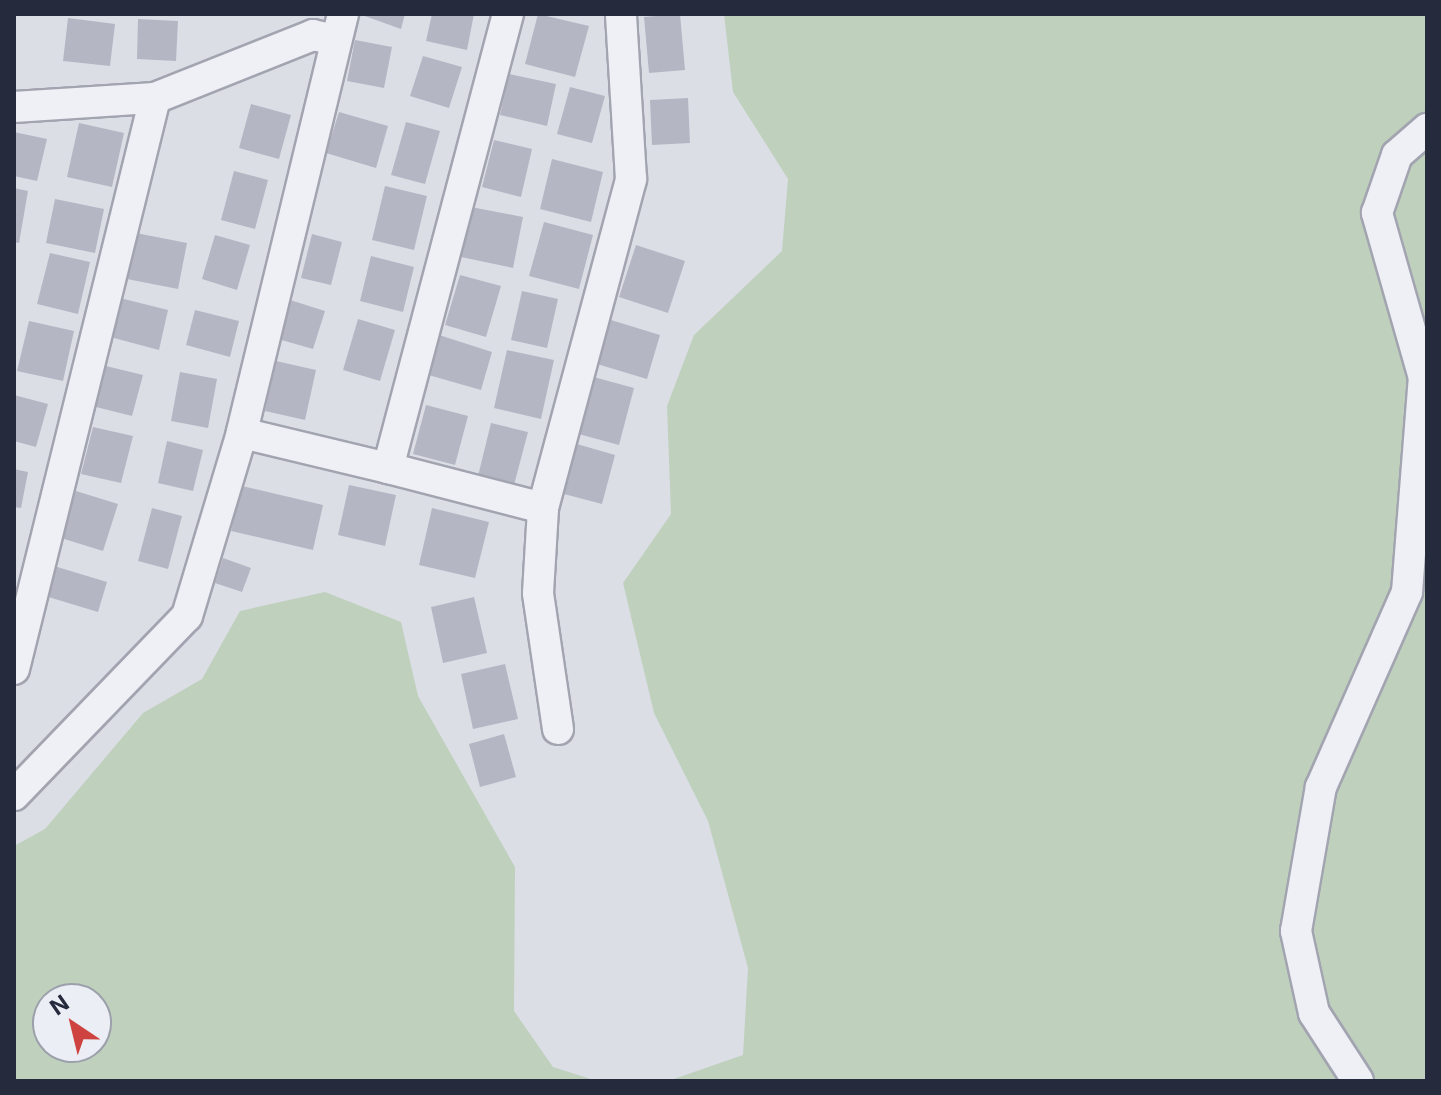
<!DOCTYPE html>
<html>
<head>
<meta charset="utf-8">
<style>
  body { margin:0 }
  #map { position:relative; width:1441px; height:1095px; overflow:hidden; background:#dcdee6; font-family:Inter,sans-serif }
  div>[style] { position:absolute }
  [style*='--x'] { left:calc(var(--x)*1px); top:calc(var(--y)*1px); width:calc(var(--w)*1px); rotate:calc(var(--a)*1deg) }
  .green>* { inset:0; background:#bfd0bd }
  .building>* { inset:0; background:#b4b7c3 }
  .roads { filter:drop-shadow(2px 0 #a2a4b0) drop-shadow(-2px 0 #a2a4b0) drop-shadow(0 2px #a2a4b0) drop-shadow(0 -2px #a2a4b0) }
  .minor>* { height:30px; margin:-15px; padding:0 15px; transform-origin:15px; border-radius:15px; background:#eff0f5 }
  span { translate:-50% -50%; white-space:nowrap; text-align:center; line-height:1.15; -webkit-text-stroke:6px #ebeef4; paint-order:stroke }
  .frame { position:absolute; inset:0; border:16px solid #262a3d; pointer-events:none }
  .north { position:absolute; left:32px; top:983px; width:80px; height:80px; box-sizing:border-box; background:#ebeef4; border:2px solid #9ca0ab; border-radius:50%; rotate:325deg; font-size:22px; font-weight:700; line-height:32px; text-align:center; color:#262a3d }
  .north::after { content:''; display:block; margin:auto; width:28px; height:36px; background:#ce433f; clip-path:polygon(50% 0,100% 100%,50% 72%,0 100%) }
</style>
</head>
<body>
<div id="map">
  <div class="green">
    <div style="clip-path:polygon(724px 14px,1427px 14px,1427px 1081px,668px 1081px,743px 1055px,748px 968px,708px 821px,654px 713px,623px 583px,671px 514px,667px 406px,694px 335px,782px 251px,788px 179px,733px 92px)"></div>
    <div style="clip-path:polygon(evenodd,325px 592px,401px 622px,418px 696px,515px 867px,514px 1011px,553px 1067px,597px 1081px,14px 1081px,14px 846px,45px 829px,143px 713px,202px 679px,240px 611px,325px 592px,48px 999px,96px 999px,96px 1047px,48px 1047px,48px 999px)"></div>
  </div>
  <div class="building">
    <div style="clip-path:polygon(359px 14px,405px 14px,401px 29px)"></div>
    <div style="clip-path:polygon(432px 14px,474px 14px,467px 50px,426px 41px)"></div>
    <div style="clip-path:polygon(538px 14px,589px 26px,575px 77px,525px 64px)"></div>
    <div style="clip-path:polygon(680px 14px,685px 70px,649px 73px,644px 17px)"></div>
    <div style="clip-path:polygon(68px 18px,115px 24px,110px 66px,63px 61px)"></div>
    <div style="clip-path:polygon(138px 19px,178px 21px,176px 61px,137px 59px)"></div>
    <div style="clip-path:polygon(355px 40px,392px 47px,384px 88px,347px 81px)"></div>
    <div style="clip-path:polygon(423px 56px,462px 67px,449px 108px,410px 96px)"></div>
    <div style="clip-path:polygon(509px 74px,556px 84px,547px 126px,500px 115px)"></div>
    <div style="clip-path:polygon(570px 87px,605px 96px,592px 143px,557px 134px)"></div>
    <div style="clip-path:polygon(688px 98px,690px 143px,652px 145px,650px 100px)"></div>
    <div style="clip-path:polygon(251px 104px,291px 115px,279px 159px,239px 148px)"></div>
    <div style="clip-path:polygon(339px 112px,388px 126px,376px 168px,326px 153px)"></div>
    <div style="clip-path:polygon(406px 122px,440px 131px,425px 184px,391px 175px)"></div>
    <div style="clip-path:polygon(79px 123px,124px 133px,112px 187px,67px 177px)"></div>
    <div style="clip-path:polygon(14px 132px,47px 139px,37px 181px,14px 176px)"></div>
    <div style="clip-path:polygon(494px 140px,532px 149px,521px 197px,482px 187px)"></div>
    <div style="clip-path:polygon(552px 159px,603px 172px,591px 222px,540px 209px)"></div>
    <div style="clip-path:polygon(234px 171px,268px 180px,255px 229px,221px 220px)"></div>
    <div style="clip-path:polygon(385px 186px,427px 196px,414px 250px,372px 240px)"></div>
    <div style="clip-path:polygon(14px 188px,28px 191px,19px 243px,14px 242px)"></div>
    <div style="clip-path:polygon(55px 199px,104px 209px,95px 253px,46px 243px)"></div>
    <div style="clip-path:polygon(471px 207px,523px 217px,513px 268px,461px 257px)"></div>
    <div style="clip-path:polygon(544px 222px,593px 235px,579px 289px,529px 276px)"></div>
    <div style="clip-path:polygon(136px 233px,187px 243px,178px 289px,127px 279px)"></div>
    <div style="clip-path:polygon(312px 234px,342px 242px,331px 285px,301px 278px)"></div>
    <div style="clip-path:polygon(215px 235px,250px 245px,237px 290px,202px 279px)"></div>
    <div style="clip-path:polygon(636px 245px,685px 261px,668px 313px,619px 297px)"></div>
    <div style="clip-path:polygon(50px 253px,90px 262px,78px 314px,37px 304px)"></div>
    <div style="clip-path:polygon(371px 256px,414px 267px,403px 312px,360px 301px)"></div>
    <div style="clip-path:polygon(460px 275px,501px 286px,486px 337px,445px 325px)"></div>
    <div style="clip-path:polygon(522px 291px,558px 299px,547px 348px,511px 340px)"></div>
    <div style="clip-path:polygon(120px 298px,168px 310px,159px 350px,110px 337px)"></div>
    <div style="clip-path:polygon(290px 300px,325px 311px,313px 349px,278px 339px)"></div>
    <div style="clip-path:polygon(195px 310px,239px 321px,230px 357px,186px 345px)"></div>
    <div style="clip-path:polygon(358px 319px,395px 330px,380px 381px,343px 370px)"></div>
    <div style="clip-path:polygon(611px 320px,660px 335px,647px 379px,597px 364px)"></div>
    <div style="clip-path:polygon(29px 321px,74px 331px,63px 381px,17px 371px)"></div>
    <div style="clip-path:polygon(436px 334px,492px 352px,481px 390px,425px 374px)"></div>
    <div style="clip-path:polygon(507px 350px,554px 360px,541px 419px,494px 408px)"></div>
    <div style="clip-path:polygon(276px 361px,316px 370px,305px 420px,265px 411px)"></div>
    <div style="clip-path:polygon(106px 366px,143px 375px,132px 416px,96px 407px)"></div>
    <div style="clip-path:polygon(180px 372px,217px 379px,208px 428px,171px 421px)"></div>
    <div style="clip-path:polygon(590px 376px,634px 388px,619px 445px,575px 433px)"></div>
    <div style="clip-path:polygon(14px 395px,48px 404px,36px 447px,14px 441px)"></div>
    <div style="clip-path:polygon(426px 405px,468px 416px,455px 465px,413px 454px)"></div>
    <div style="clip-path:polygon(491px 423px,528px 432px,514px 485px,478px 476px)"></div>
    <div style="clip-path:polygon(93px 427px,133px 436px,121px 483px,81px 474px)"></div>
    <div style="clip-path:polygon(167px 441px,203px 450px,193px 491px,158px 483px)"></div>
    <div style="clip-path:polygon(577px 444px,615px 455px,602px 504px,564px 494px)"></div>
    <div style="clip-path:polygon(14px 469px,28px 472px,21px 508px,14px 507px)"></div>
    <div style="clip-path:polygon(349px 485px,396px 495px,385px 546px,338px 535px)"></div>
    <div style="clip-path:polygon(242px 486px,323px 505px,313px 550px,231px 531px)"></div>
    <div style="clip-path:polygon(76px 491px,118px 504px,103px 551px,61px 538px)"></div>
    <div style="clip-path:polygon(152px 508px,182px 516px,168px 569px,138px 561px)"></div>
    <div style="clip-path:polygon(432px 508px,489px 522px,475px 578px,419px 565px)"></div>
    <div style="clip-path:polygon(223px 558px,251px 568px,242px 592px,215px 583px)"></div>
    <div style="clip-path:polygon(54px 566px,107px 582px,98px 612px,45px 596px)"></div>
    <div style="clip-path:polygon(474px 597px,487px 653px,443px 663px,431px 607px)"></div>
    <div style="clip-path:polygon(505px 664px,518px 719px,473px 729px,461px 674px)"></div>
    <div style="clip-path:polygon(504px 734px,516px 777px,480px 787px,469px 744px)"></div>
  </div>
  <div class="roads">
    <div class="minor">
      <div style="--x:343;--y:14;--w:431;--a:103.6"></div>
      <div style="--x:242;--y:433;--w:150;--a:13.5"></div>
      <div style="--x:388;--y:468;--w:470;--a:-75.2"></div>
      <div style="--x:14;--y:107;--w:141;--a:-3.7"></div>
      <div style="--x:155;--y:98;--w:170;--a:-21.7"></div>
      <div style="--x:313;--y:35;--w:23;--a:13"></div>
      <div style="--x:388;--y:468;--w:160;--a:14.5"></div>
      <div style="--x:14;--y:669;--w:588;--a:-76.13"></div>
      <div style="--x:558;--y:729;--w:137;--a:-98.4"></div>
      <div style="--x:538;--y:593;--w:85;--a:-86.6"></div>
      <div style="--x:543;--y:508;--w:341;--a:-75"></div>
      <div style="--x:631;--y:179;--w:165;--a:-93.5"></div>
      <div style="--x:14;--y:795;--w:249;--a:-46"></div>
      <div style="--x:187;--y:616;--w:191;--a:-73.3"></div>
      <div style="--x:1358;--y:1081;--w:81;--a:-122.9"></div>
      <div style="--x:1314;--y:1013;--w:84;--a:-102.4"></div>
      <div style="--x:1296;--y:931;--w:146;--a:-80.2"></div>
      <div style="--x:1321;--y:787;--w:213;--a:-66.2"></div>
      <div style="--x:1407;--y:592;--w:215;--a:-85.5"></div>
      <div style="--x:1424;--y:378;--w:172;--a:-105.9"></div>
      <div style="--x:1377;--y:213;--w:61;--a:-71"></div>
      <div style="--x:1397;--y:155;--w:40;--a:-41"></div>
    </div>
  </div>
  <div class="frame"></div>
  <div class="north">N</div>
</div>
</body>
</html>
